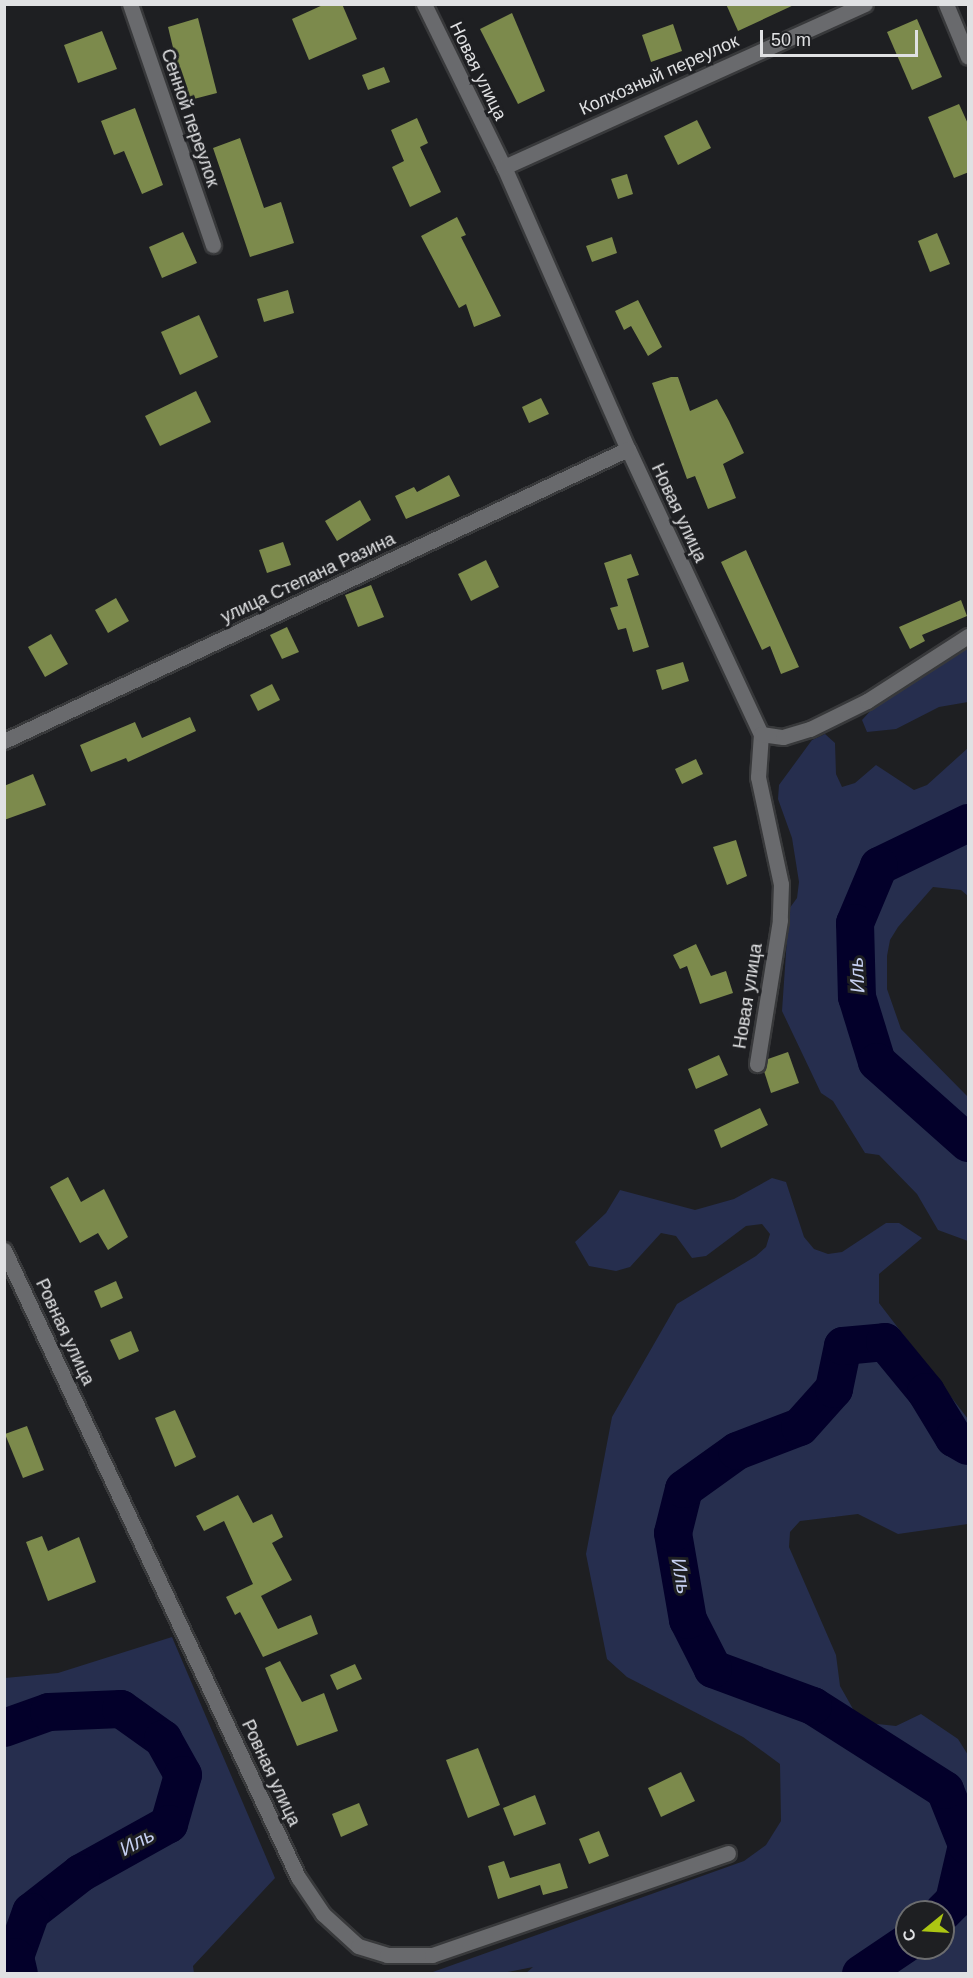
<!DOCTYPE html>
<html>
<head>
<meta charset="utf-8">
<style>
  body { margin:0 }
  #map { position:relative; width:973px; height:1978px; overflow:hidden; background:#1e1f22; font-family:Arial,sans-serif }
  div>[style] { position:absolute }
  [style*='--x'] { left:calc(var(--x)*1px); top:calc(var(--y)*1px); width:calc(var(--w)*1px); rotate:calc(var(--a)*1deg) }
  .green>* { inset:0; background:#262e4e }
  .river>* { height:38px; margin:-19px; padding:0 19px; transform-origin:19px; border-radius:19px; background:#03002a }
  .building>* { inset:0; background:#7c8a4c }
  .roads { filter:drop-shadow(2px 0 #38393b) drop-shadow(-2px 0 #38393b) drop-shadow(0 2px #38393b) drop-shadow(0 -2px #38393b) }
  .street>* { height:15px; margin:-7.5px; padding:0 7.5px; transform-origin:7.5px; border-radius:7.5px; background:#696a6d }
  span { translate:-50% -50%; white-space:nowrap; text-align:center; line-height:1.15; -webkit-text-stroke:6px #1e1f22; paint-order:stroke }
  .street-label { font-size:18px; color:#e0e1e3 }
  .water-label { font-size:20px; color:#c5cff0; font-style:italic }
  .frame { position:absolute; inset:0; border:6px solid #e0e1e3; pointer-events:none }
  .north { position:absolute; left:895px; top:1900px; width:60px; height:60px; box-sizing:border-box; background:#1e1f22; border:2px solid #6c6d6f; border-radius:50%; rotate:252deg; font-size:16px; font-weight:700; line-height:24px; text-align:center; color:#e0e1e3 }
  .north::after { content:''; display:block; margin:auto; width:21px; height:27px; background:#acc613; clip-path:polygon(50% 0,100% 100%,50% 72%,0 100%) }
  .scale { position:absolute; left:760px; top:30px; width:158px; height:27px; box-sizing:border-box; border:3px solid #e0e1e3; border-top:0; padding-left:8px; font-size:18px; line-height:21px; white-space:nowrap; color:#e0e1e3; -webkit-text-stroke:4px #1e1f22; paint-order:stroke }
</style>
</head>
<body>
<div id="map">
  <div class="green">
    <div style="clip-path:polygon(968px 639px,968px 702px,939px 707px,896px 729px,867px 732px,862px 720px,872px 709px)"></div>
    <div style="clip-path:polygon(825px 734px,835px 743px,836px 774px,842px 787px,855px 783px,876px 765px,914px 790px,927px 785px,968px 748px,968px 896px,961px 890px,933px 887px,898px 927px,890px 940px,887px 956px,887px 989px,901px 1029px,968px 1097px,968px 1241px,938px 1230px,917px 1194px,879px 1155px,865px 1153px,833px 1101px,821px 1093px,782px 1011px,789px 909px,797px 898px,799px 882px,792px 838px,778px 799px,779px 785px,812px 740px)"></div>
    <div style="clip-path:polygon(evenodd,772px 1178px,786px 1182px,804px 1237px,814px 1249px,828px 1254px,842px 1252px,886px 1223px,899px 1223px,922px 1238px,879px 1274px,879px 1303px,968px 1419px,968px 1524px,898px 1534px,858px 1514px,800px 1521px,790px 1532px,789px 1547px,836px 1655px,840px 1686px,857px 1716px,868px 1723px,896px 1726px,921px 1714px,958px 1739px,968px 1755px,968px 1973px,526px 1973px,533px 1967px,503px 1973px,430px 1973px,744px 1861px,766px 1845px,781px 1821px,780px 1764px,743px 1737px,627px 1677px,607px 1659px,586px 1554px,612px 1417px,677px 1304px,756px 1256px,766px 1247px,770px 1234px,762px 1224px,746px 1226px,706px 1256px,692px 1258px,676px 1236px,661px 1233px,630px 1267px,616px 1271px,589px 1266px,575px 1242px,606px 1213px,620px 1190px,695px 1210px,734px 1199px,772px 1178px,907px 1912px,943px 1912px,943px 1948px,907px 1948px,907px 1912px)"></div>
    <div style="clip-path:polygon(172px 1637px,275px 1878px,193px 1966px,194px 1973px,5px 1973px,5px 1678px,58px 1673px)"></div>
  </div>
  <div class="river">
    <div style="--x:968;--y:823;--w:99;--a:154.2"></div>
    <div style="--x:879;--y:866;--w:62;--a:112.8"></div>
    <div style="--x:855;--y:923;--w:74;--a:88.5"></div>
    <div style="--x:857;--y:997;--w:68;--a:72.9"></div>
    <div style="--x:877;--y:1062;--w:122;--a:41.7"></div>
    <div style="--x:4;--y:1728;--w:48;--a:-19.6"></div>
    <div style="--x:49;--y:1712;--w:72;--a:-2.4"></div>
    <div style="--x:121;--y:1709;--w:52;--a:35.5"></div>
    <div style="--x:163;--y:1739;--w:41;--a:60.9"></div>
    <div style="--x:183;--y:1775;--w:51;--a:105.9"></div>
    <div style="--x:169;--y:1824;--w:101;--a:150.9"></div>
    <div style="--x:81;--y:1873;--w:63;--a:142"></div>
    <div style="--x:31;--y:1912;--w:48;--a:109.6"></div>
    <div style="--x:15;--y:1957;--w:17;--a:77"></div>
    <div style="--x:943;--y:1912;--w:16;--a:-45"></div>
    <div style="--x:954;--y:1901;--w:57;--a:-76.9"></div>
    <div style="--x:967;--y:1845;--w:59;--a:-111.8"></div>
    <div style="--x:945;--y:1790;--w:156;--a:-147.5"></div>
    <div style="--x:813;--y:1706;--w:107;--a:-159.7"></div>
    <div style="--x:713;--y:1669;--w:55;--a:-117"></div>
    <div style="--x:688;--y:1620;--w:88;--a:-99.8"></div>
    <div style="--x:673;--y:1533;--w:45;--a:-76"></div>
    <div style="--x:684;--y:1489;--w:65;--a:-35.6"></div>
    <div style="--x:737;--y:1451;--w:67;--a:-20.9"></div>
    <div style="--x:800;--y:1427;--w:51;--a:-48.2"></div>
    <div style="--x:834;--y:1389;--w:44;--a:-78.2"></div>
    <div style="--x:843;--y:1346;--w:42;--a:-5.4"></div>
    <div style="--x:885;--y:1342;--w:65;--a:50.6"></div>
    <div style="--x:926;--y:1392;--w:54;--a:58.7"></div>
    <div style="--x:954;--y:1438;--w:16;--a:30"></div>
    <div style="--x:861;--y:1974;--w:55;--a:-34"></div>
  </div>
  <div class="building">
    <div style="clip-path:polygon(325px 4px,342px 4px,357px 39px,309px 60px,292px 19px)"></div>
    <div style="clip-path:polygon(726px 4px,796px 4px,738px 31px)"></div>
    <div style="clip-path:polygon(512px 13px,545px 91px,518px 104px,480px 29px)"></div>
    <div style="clip-path:polygon(198px 18px,217px 93px,186px 101px,168px 27px)"></div>
    <div style="clip-path:polygon(917px 19px,942px 77px,912px 90px,887px 32px)"></div>
    <div style="clip-path:polygon(673px 24px,682px 51px,651px 62px,642px 35px)"></div>
    <div style="clip-path:polygon(102px 31px,117px 69px,78px 83px,64px 45px)"></div>
    <div style="clip-path:polygon(384px 67px,390px 82px,368px 90px,362px 75px)"></div>
    <div style="clip-path:polygon(959px 104px,969px 126px,969px 172px,954px 178px,928px 117px)"></div>
    <div style="clip-path:polygon(135px 108px,163px 185px,142px 194px,124px 151px,114px 155px,101px 121px)"></div>
    <div style="clip-path:polygon(417px 118px,428px 143px,420px 147px,441px 192px,410px 207px,392px 167px,404px 161px,391px 130px)"></div>
    <div style="clip-path:polygon(697px 120px,711px 148px,678px 165px,664px 136px)"></div>
    <div style="clip-path:polygon(240px 138px,264px 208px,281px 202px,294px 243px,250px 257px,213px 148px)"></div>
    <div style="clip-path:polygon(627px 174px,633px 194px,618px 199px,611px 179px)"></div>
    <div style="clip-path:polygon(457px 217px,466px 235px,461px 237px,501px 316px,474px 327px,466px 304px,459px 308px,421px 236px)"></div>
    <div style="clip-path:polygon(183px 232px,197px 263px,162px 278px,149px 247px)"></div>
    <div style="clip-path:polygon(937px 233px,950px 264px,930px 272px,918px 241px)"></div>
    <div style="clip-path:polygon(612px 237px,617px 253px,592px 262px,586px 246px)"></div>
    <div style="clip-path:polygon(288px 290px,294px 313px,264px 322px,257px 299px)"></div>
    <div style="clip-path:polygon(638px 300px,662px 347px,648px 356px,631px 326px,624px 330px,615px 311px)"></div>
    <div style="clip-path:polygon(199px 315px,218px 357px,180px 375px,161px 332px)"></div>
    <div style="clip-path:polygon(671px 377px,678px 377px,690px 411px,717px 399px,729px 421px,744px 453px,723px 464px,736px 498px,708px 509px,695px 476px,687px 479px,652px 383px)"></div>
    <div style="clip-path:polygon(196px 391px,211px 422px,160px 446px,145px 416px)"></div>
    <div style="clip-path:polygon(541px 398px,549px 414px,529px 423px,522px 407px)"></div>
    <div style="clip-path:polygon(449px 475px,460px 496px,406px 519px,395px 496px,414px 487px,417px 492px)"></div>
    <div style="clip-path:polygon(360px 500px,371px 520px,337px 541px,325px 521px)"></div>
    <div style="clip-path:polygon(283px 542px,291px 565px,267px 573px,259px 550px)"></div>
    <div style="clip-path:polygon(746px 550px,799px 667px,781px 674px,770px 646px,762px 650px,721px 562px)"></div>
    <div style="clip-path:polygon(631px 554px,639px 575px,627px 579px,649px 647px,633px 652px,626px 628px,618px 630px,610px 608px,618px 606px,604px 563px)"></div>
    <div style="clip-path:polygon(486px 560px,499px 587px,471px 601px,458px 574px)"></div>
    <div style="clip-path:polygon(371px 585px,384px 617px,358px 627px,345px 595px)"></div>
    <div style="clip-path:polygon(116px 598px,129px 621px,108px 633px,95px 610px)"></div>
    <div style="clip-path:polygon(961px 600px,967px 616px,922px 635px,925px 641px,910px 649px,899px 627px)"></div>
    <div style="clip-path:polygon(287px 627px,299px 652px,282px 659px,270px 635px)"></div>
    <div style="clip-path:polygon(51px 634px,68px 664px,45px 677px,28px 647px)"></div>
    <div style="clip-path:polygon(683px 662px,689px 681px,662px 690px,656px 670px)"></div>
    <div style="clip-path:polygon(272px 684px,280px 700px,258px 711px,250px 695px)"></div>
    <div style="clip-path:polygon(190px 717px,196px 731px,128px 762px,126px 758px,91px 772px,80px 745px,135px 722px,142px 738px)"></div>
    <div style="clip-path:polygon(696px 759px,703px 774px,682px 784px,675px 769px)"></div>
    <div style="clip-path:polygon(33px 774px,46px 805px,4px 820px,4px 786px)"></div>
    <div style="clip-path:polygon(736px 840px,747px 876px,727px 885px,713px 847px)"></div>
    <div style="clip-path:polygon(696px 944px,711px 976px,726px 971px,733px 993px,700px 1004px,687px 966px,680px 969px,673px 955px)"></div>
    <div style="clip-path:polygon(788px 1052px,799px 1083px,771px 1093px,764px 1071px,768px 1059px)"></div>
    <div style="clip-path:polygon(719px 1055px,728px 1075px,696px 1089px,688px 1069px)"></div>
    <div style="clip-path:polygon(760px 1108px,768px 1125px,721px 1148px,714px 1130px)"></div>
    <div style="clip-path:polygon(68px 1177px,81px 1202px,104px 1189px,128px 1237px,108px 1250px,98px 1233px,80px 1243px,50px 1187px)"></div>
    <div style="clip-path:polygon(116px 1281px,123px 1298px,101px 1308px,94px 1291px)"></div>
    <div style="clip-path:polygon(131px 1331px,139px 1351px,119px 1360px,110px 1340px)"></div>
    <div style="clip-path:polygon(175px 1410px,196px 1457px,175px 1467px,155px 1418px)"></div>
    <div style="clip-path:polygon(27px 1426px,44px 1470px,23px 1478px,5px 1434px)"></div>
    <div style="clip-path:polygon(238px 1495px,253px 1523px,272px 1514px,283px 1537px,272px 1543px,292px 1580px,261px 1596px,278px 1629px,311px 1615px,318px 1634px,263px 1657px,240px 1612px,235px 1615px,226px 1597px,253px 1584px,224px 1521px,204px 1531px,196px 1516px)"></div>
    <div style="clip-path:polygon(42px 1536px,48px 1551px,79px 1537px,96px 1582px,48px 1601px,26px 1542px)"></div>
    <div style="clip-path:polygon(280px 1661px,302px 1702px,324px 1693px,338px 1731px,297px 1746px,265px 1668px)"></div>
    <div style="clip-path:polygon(355px 1664px,362px 1679px,337px 1690px,330px 1675px)"></div>
    <div style="clip-path:polygon(478px 1748px,500px 1805px,468px 1818px,446px 1760px)"></div>
    <div style="clip-path:polygon(681px 1772px,695px 1801px,661px 1817px,648px 1788px)"></div>
    <div style="clip-path:polygon(535px 1795px,546px 1824px,514px 1836px,503px 1808px)"></div>
    <div style="clip-path:polygon(359px 1803px,368px 1825px,341px 1837px,332px 1814px)"></div>
    <div style="clip-path:polygon(599px 1831px,609px 1856px,589px 1864px,579px 1839px)"></div>
    <div style="clip-path:polygon(504px 1861px,510px 1878px,560px 1863px,568px 1888px,543px 1895px,540px 1885px,498px 1899px,488px 1866px)"></div>
  </div>
  <div class="roads">
    <div class="street">
      <div style="--x:130;--y:4;--w:255;--a:71"></div>
      <div style="--x:424;--y:4;--w:182;--a:63.9"></div>
      <div style="--x:504;--y:167;--w:308;--a:66.3"></div>
      <div style="--x:628;--y:449;--w:315;--a:65"></div>
      <div style="--x:761;--y:734;--w:43;--a:94"></div>
      <div style="--x:758;--y:777;--w:109;--a:77.9"></div>
      <div style="--x:781;--y:884;--w:36;--a:92"></div>
      <div style="--x:780;--y:920;--w:146;--a:99.1"></div>
      <div style="--x:946;--y:4;--w:57;--a:67.5"></div>
      <div style="--x:504;--y:167;--w:396;--a:-24.3"></div>
      <div style="--x:761;--y:734;--w:22;--a:8"></div>
      <div style="--x:783;--y:737;--w:28;--a:-17"></div>
      <div style="--x:810;--y:729;--w:64;--a:-26.2"></div>
      <div style="--x:867;--y:701;--w:120;--a:-32.8"></div>
      <div style="--x:4;--y:741;--w:689;--a:-25.08"></div>
      <div style="--x:4;--y:1250;--w:693;--a:64.88"></div>
      <div style="--x:298;--y:1877;--w:45;--a:56"></div>
      <div style="--x:323;--y:1914;--w:47;--a:42.4"></div>
      <div style="--x:358;--y:1946;--w:30;--a:17"></div>
      <div style="--x:387;--y:1955;--w:45;--a:0"></div>
      <div style="--x:432;--y:1955;--w:313;--a:-19"></div>
    </div>
  </div>
  <div class="street-label">
    <span style="left:478px;top:71px;rotate:64deg">Новая улица</span>
    <span style="left:659px;top:75px;rotate:-24deg">Колхозный переулок</span>
    <span style="left:190px;top:118px;rotate:71deg">Сенной переулок</span>
    <span style="left:679px;top:513px;rotate:65deg">Новая улица</span>
    <span style="left:308px;top:578px;rotate:-25deg">улица Степана Разина</span>
    <span style="left:748px;top:996px;rotate:-81deg">Новая улица</span>
    <span style="left:65px;top:1332px;rotate:65deg">Ровная улица</span>
    <span style="left:271px;top:1773px;rotate:65deg">Ровная улица</span>
  </div>
  <div class="water-label">
    <span style="left:857px;top:975px;rotate:-93deg">Иль</span>
    <span style="left:681px;top:1576px;rotate:80deg">Иль</span>
    <span style="left:137px;top:1842px;rotate:-29deg">Иль</span>
  </div>
  <div class="frame"></div>
  <div class="north">С</div>
  <div class="scale">50 m</div>
</div>
</body>
</html>
